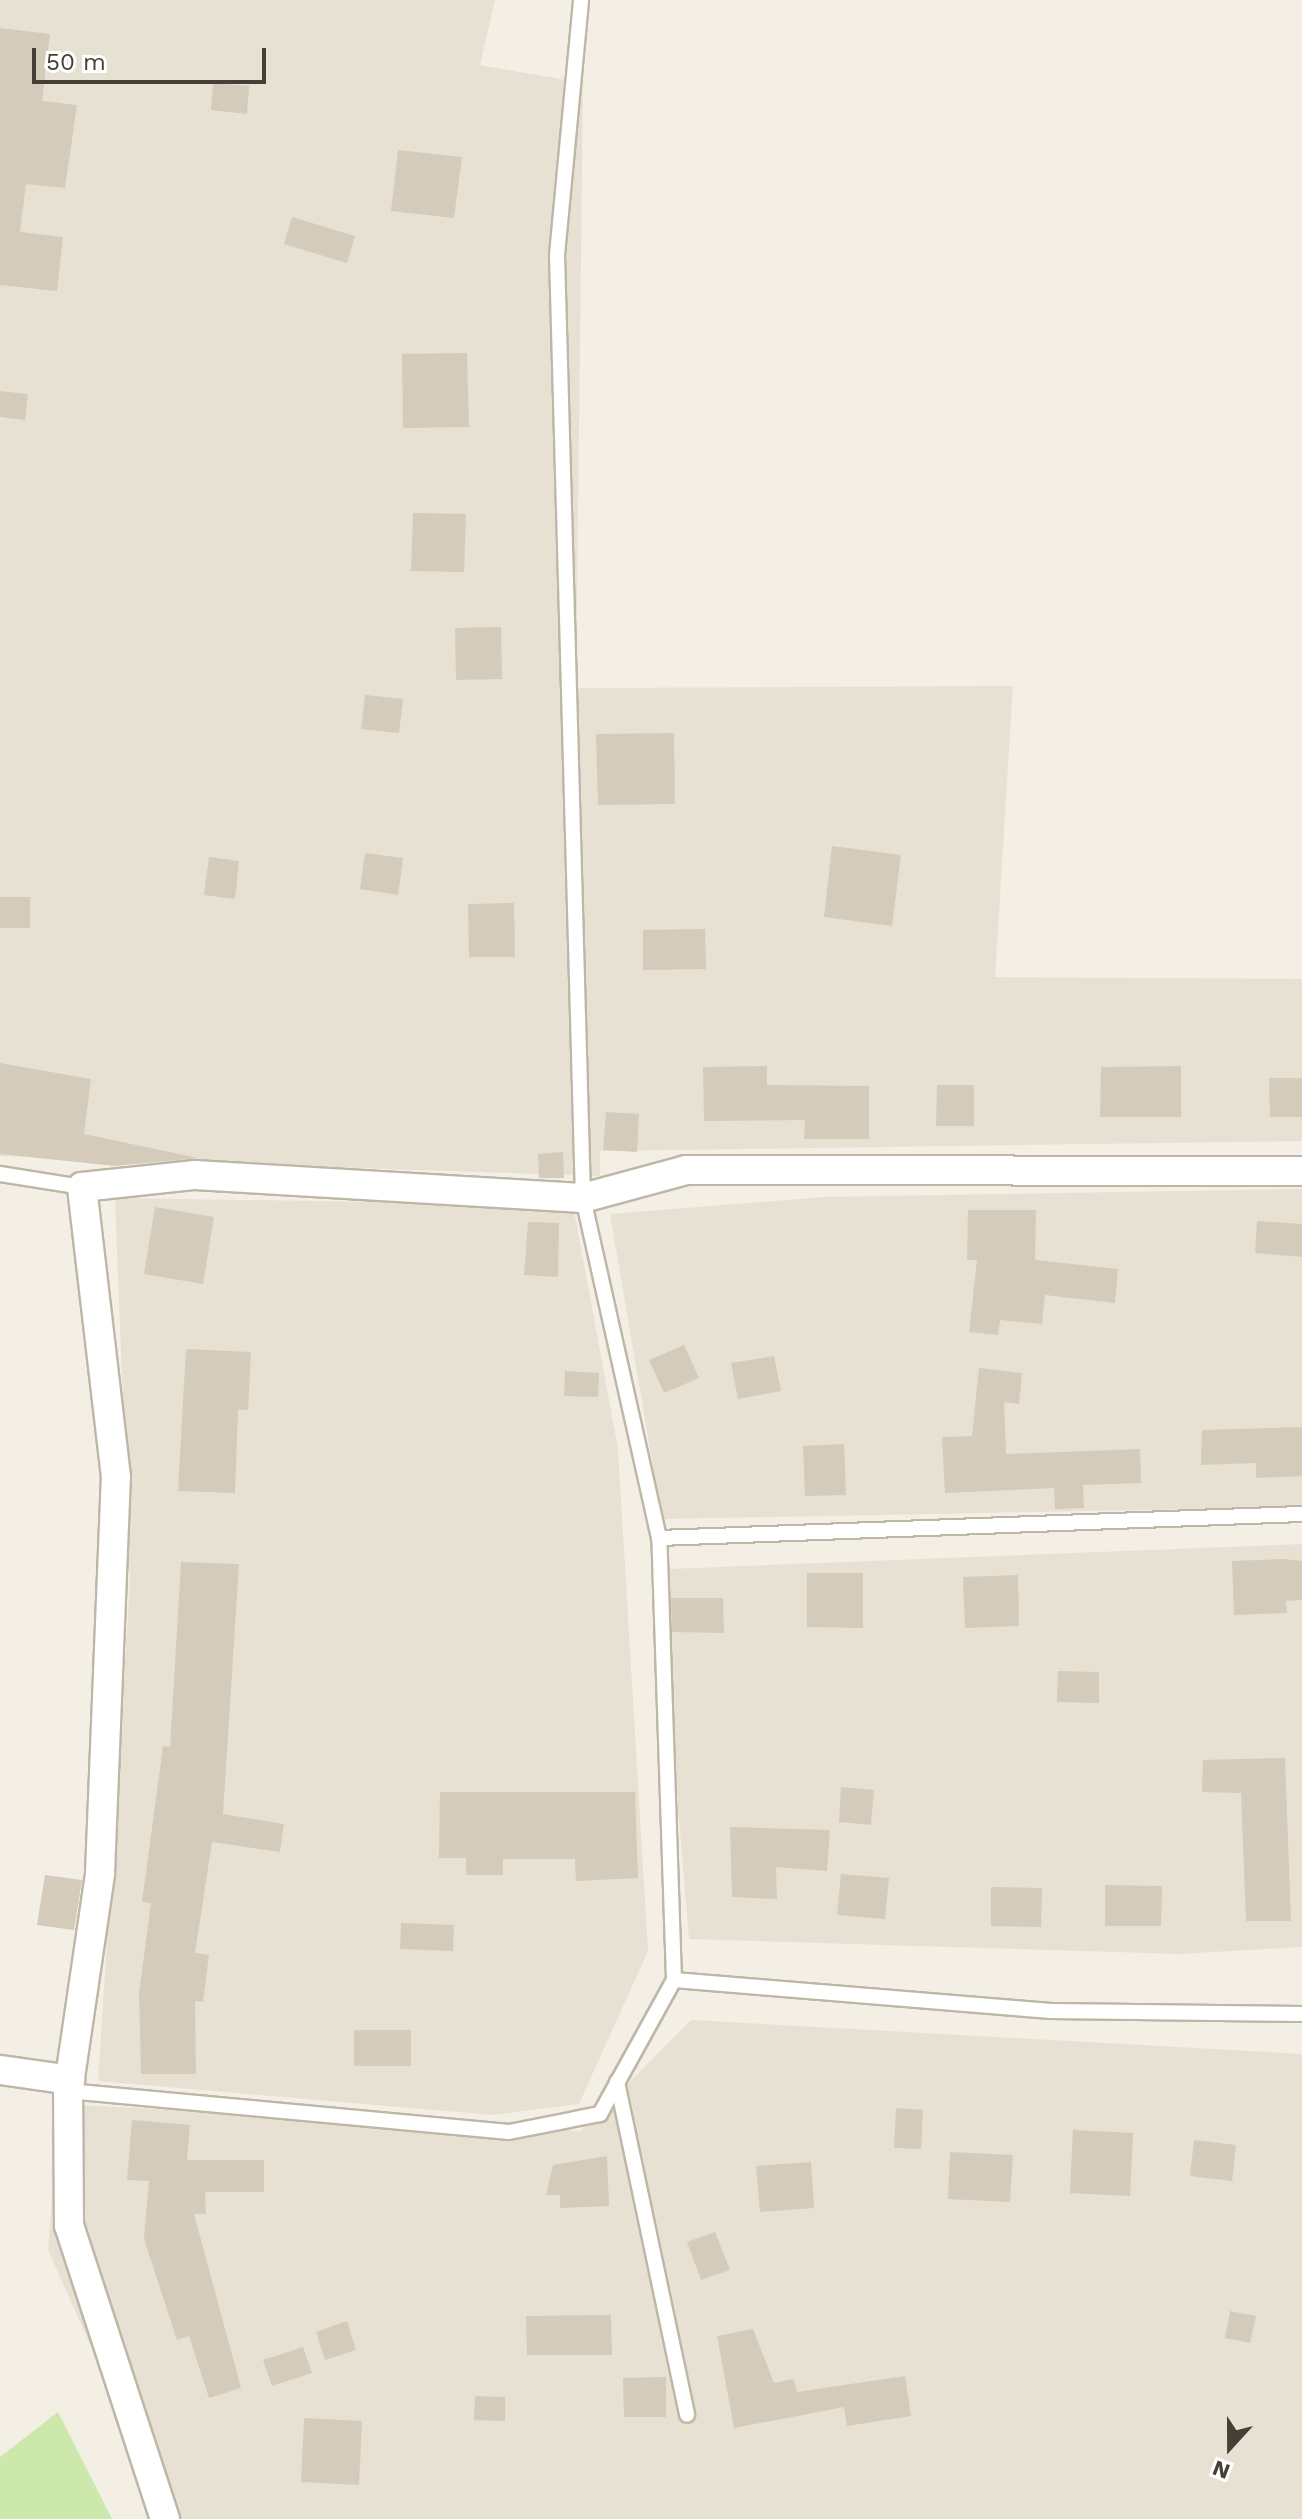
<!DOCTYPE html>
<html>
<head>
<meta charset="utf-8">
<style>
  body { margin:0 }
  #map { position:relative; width:1302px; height:2519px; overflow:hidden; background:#f3efe5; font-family:"Work Sans",sans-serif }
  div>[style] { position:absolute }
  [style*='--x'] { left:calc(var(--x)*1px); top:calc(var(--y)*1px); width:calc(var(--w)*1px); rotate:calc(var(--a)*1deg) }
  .residential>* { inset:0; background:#e7e1d3 }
  .green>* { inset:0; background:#cce8ad }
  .building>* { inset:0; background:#d4cbbb }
  .roads { filter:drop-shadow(2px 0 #beb7a8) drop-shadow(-2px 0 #beb7a8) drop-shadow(0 2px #beb7a8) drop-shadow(0 -2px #beb7a8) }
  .service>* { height:14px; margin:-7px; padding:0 7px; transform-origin:7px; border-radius:7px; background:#fff }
  .minor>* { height:28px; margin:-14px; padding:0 14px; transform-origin:14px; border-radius:14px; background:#fff }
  span { translate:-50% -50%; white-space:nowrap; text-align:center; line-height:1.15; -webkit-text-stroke:7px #fff; paint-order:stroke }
  .north { position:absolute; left:1190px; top:2407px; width:80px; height:80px; -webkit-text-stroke:6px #fff; paint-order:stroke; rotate:201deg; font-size:22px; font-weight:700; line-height:32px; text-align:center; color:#453f35 }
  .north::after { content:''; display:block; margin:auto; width:28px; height:36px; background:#453f35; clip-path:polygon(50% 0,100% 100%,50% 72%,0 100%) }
  .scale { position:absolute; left:32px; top:48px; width:234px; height:36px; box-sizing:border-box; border:4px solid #453f35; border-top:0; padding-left:10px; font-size:24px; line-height:28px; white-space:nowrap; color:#453f35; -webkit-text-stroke:6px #fff; paint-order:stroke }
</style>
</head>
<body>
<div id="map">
  <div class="residential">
    <div style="clip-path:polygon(0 0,495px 0,480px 65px,583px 83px,576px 688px,1013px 686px,995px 977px,1302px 979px,1302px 1141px,600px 1151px,600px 1176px,0 1156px)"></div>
    <div style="clip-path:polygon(1302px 1189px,1302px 1507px,662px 1519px,610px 1214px,825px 1197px)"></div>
    <div style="clip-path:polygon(115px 1198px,573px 1205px,618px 1449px,648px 1951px,579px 2104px,492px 2115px,98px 2081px,130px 1585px)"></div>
    <div style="clip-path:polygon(1302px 1544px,1302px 1947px,1178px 1954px,689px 1939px,671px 1723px,667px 1569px)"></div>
    <div style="clip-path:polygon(691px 2020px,1302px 2054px,1302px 2519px,168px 2519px,48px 2250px,60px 2104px,581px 2131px)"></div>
  </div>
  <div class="green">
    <div style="clip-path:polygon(58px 2412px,112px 2519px,0 2519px,0 2457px)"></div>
  </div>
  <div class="building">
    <div style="clip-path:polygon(0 28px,50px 34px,42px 101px,77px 105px,65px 188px,26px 184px,20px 232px,63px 237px,57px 291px,0 285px)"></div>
    <div style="clip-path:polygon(213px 83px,249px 86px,247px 114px,211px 110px)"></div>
    <div style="clip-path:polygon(398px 150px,462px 157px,454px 218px,391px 211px)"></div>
    <div style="clip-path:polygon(292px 217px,355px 236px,347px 263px,284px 244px)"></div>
    <div style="clip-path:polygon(467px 353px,469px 427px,403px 428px,402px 354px)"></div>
    <div style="clip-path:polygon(0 391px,28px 394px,25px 420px,0 417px)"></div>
    <div style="clip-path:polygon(413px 513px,466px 514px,464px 572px,411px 571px)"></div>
    <div style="clip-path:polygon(501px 627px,502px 679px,456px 680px,455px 628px)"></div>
    <div style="clip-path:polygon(365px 695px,403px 699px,399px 733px,361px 729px)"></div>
    <div style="clip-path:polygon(674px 733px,675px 804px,598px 805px,596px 734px)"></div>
    <div style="clip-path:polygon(832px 846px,901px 855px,892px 926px,824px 917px)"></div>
    <div style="clip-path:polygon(365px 853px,403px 858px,398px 895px,360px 889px)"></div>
    <div style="clip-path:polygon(209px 857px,239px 861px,235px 899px,204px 895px)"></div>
    <div style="clip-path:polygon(0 897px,30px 897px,30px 928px,0 928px)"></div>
    <div style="clip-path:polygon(514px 903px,515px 957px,469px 957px,468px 904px)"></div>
    <div style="clip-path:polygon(705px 929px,706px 969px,643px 970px,643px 930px)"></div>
    <div style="clip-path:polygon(0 1063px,91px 1079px,84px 1134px,198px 1158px,115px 1166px,0 1154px)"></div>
    <div style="clip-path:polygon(767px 1066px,767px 1085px,869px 1086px,869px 1139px,804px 1139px,805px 1120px,704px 1121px,703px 1067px)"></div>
    <div style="clip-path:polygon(1181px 1066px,1181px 1117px,1100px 1117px,1101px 1067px)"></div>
    <div style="clip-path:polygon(1269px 1078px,1302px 1078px,1302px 1117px,1270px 1117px)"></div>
    <div style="clip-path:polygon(937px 1085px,974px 1085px,974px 1126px,936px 1126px)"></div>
    <div style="clip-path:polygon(606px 1112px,639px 1114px,637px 1152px,603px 1150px)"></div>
    <div style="clip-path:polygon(563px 1152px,564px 1178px,539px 1178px,538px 1154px)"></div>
    <div style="clip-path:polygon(155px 1207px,214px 1217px,203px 1284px,144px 1274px)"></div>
    <div style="clip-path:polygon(968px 1210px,1036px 1210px,1035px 1260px,1118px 1269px,1115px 1303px,1045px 1295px,1042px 1324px,1000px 1320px,998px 1335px,969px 1332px,977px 1260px,967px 1260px)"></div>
    <div style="clip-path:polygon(1257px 1221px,1302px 1224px,1302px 1257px,1255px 1253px)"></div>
    <div style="clip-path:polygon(528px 1222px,559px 1223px,558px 1277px,524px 1275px)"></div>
    <div style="clip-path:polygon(684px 1345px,699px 1378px,664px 1393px,649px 1360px)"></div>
    <div style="clip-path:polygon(186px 1349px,251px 1352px,248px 1410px,238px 1409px,235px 1493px,178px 1491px)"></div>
    <div style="clip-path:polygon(774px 1356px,781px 1391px,738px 1399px,731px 1363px)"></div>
    <div style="clip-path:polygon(979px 1368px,1022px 1373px,1019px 1404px,1004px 1402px,1006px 1454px,1140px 1449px,1141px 1483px,1083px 1485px,1084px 1508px,1055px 1509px,1054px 1488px,945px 1493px,942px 1437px,972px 1436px)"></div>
    <div style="clip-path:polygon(565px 1371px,599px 1373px,598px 1397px,564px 1396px)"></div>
    <div style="clip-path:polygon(1302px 1427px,1302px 1476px,1256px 1478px,1256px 1463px,1201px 1465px,1202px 1430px)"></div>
    <div style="clip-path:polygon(844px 1444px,846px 1495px,805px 1496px,803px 1446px)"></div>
    <div style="clip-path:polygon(1284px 1559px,1302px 1561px,1302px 1600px,1286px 1601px,1287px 1613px,1234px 1615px,1232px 1561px)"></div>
    <div style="clip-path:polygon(181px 1562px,239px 1564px,223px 1814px,284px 1824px,280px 1852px,212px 1842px,195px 1953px,209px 1955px,203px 2002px,195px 2001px,196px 2074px,141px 2074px,139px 1993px,151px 1903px,142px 1902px,163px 1746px,170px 1747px)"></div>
    <div style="clip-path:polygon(807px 1573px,863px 1573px,863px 1628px,807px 1627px)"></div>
    <div style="clip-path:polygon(1018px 1575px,1019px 1626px,965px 1628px,963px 1577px)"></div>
    <div style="clip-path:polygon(671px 1598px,723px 1598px,724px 1633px,672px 1632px)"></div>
    <div style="clip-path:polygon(1058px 1671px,1099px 1672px,1099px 1703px,1057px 1702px)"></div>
    <div style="clip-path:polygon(1285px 1758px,1291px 1921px,1246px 1921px,1241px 1793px,1202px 1792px,1203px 1760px)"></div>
    <div style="clip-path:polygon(841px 1787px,874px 1790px,871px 1825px,839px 1822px)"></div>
    <div style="clip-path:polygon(440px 1792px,635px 1792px,638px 1878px,576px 1881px,575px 1859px,503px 1859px,503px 1875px,466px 1875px,466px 1858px,439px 1858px)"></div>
    <div style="clip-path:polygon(730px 1827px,830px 1830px,827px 1871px,776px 1867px,777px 1899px,732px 1897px)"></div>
    <div style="clip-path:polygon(841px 1874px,889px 1878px,885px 1919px,837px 1915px)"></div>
    <div style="clip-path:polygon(45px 1875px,82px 1880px,74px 1930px,37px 1925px)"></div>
    <div style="clip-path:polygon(1105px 1885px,1162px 1886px,1161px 1926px,1105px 1926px)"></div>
    <div style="clip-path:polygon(991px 1887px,1042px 1888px,1041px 1927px,991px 1926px)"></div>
    <div style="clip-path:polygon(401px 1923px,454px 1925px,453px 1951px,400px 1949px)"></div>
    <div style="clip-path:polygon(354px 2030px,411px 2030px,411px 2066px,354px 2066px)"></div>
    <div style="clip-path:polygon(896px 2108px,923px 2110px,921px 2149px,894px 2148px)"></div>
    <div style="clip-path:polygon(132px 2120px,190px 2125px,187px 2160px,264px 2160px,264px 2192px,205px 2192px,206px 2214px,194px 2214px,241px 2388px,209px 2398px,189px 2336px,177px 2340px,144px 2239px,149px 2181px,127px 2180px)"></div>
    <div style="clip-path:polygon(1073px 2130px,1133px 2133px,1130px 2196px,1070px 2193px)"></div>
    <div style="clip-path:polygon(1194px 2140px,1236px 2145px,1232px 2181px,1190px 2176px)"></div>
    <div style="clip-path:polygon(950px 2152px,1013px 2155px,1010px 2202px,948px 2199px)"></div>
    <div style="clip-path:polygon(607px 2156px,609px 2206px,560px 2208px,560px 2195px,546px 2195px,553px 2165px)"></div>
    <div style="clip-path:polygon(811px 2162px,814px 2208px,760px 2212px,756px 2166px)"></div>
    <div style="clip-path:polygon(715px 2232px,730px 2270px,701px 2280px,687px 2242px)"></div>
    <div style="clip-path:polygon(1230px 2311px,1256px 2316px,1250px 2343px,1225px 2338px)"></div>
    <div style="clip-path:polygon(611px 2315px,612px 2355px,527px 2355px,526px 2316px)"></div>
    <div style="clip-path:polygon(347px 2321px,356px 2350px,325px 2360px,316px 2332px)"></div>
    <div style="clip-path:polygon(753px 2329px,774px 2383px,794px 2379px,797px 2392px,905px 2376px,911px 2416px,847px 2426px,844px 2407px,734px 2428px,717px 2336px)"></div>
    <div style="clip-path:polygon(303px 2347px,312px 2373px,272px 2386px,263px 2360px)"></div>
    <div style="clip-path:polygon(666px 2377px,666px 2417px,624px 2417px,623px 2378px)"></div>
    <div style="clip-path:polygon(475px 2396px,505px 2397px,505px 2421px,474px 2420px)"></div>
    <div style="clip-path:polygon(304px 2418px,362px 2421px,359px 2485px,301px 2482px)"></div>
  </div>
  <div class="roads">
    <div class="service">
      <div style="--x:0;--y:1174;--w:83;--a:9"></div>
      <div style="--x:659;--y:1538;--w:643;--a:-2.14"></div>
      <div style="--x:674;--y:1980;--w:378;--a:4.7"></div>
      <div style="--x:1051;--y:2011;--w:251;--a:0.7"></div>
      <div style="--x:617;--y:2082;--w:340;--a:78.1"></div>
      <div style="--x:68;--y:2091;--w:443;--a:5.3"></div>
      <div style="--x:509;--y:2132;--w:93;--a:-11.2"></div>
      <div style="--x:600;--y:2114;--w:153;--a:-61.1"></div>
      <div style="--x:674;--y:1980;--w:442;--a:-91.9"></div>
      <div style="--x:659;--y:1538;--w:348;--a:-102.6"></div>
      <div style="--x:583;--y:1198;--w:943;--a:-91.58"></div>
      <div style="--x:557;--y:255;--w:256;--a:-84.6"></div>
    </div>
    <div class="minor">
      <div style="--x:0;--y:2070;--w:71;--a:8.1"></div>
      <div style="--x:165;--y:2519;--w:308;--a:-108.1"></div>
      <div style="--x:69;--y:2226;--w:135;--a:-90.4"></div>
      <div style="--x:68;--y:2091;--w:220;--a:-81.6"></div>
      <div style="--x:100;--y:1873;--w:396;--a:-87.7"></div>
      <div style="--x:116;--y:1477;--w:292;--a:-96.7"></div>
      <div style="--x:82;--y:1187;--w:114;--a:-6.1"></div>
      <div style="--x:195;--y:1175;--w:389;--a:3.4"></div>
      <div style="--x:583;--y:1198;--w:107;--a:-15.2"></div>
      <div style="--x:686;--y:1170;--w:616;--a:0.09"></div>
    </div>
  </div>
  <div class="north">N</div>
  <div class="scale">50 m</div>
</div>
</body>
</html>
